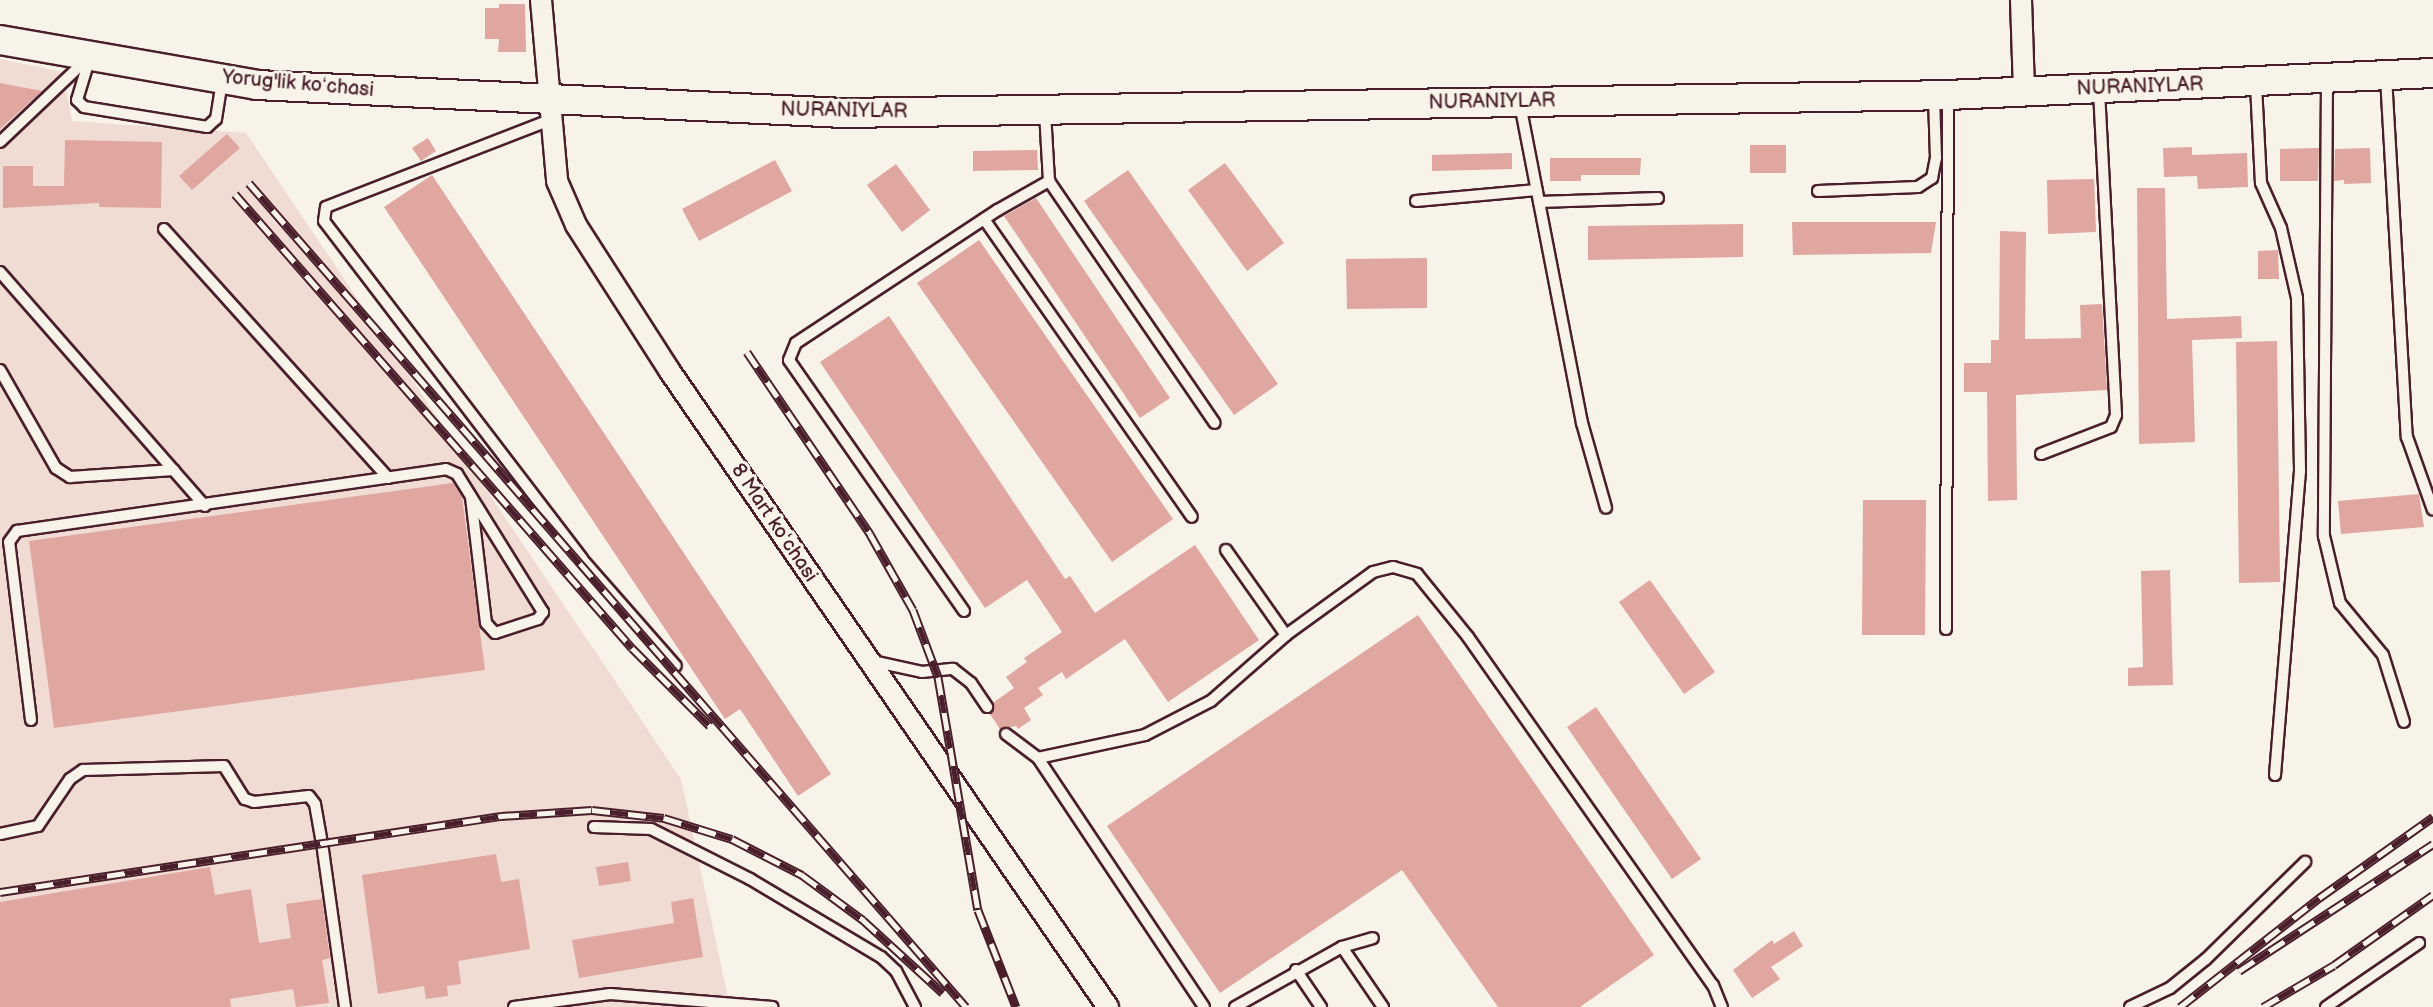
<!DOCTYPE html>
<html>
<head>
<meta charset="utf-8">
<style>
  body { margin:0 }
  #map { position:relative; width:2433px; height:1007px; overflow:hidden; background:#f7f3e8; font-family:"Balsamiq Sans",sans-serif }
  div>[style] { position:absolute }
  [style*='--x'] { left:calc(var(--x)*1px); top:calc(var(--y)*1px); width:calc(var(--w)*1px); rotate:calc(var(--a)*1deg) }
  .built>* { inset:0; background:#f0dcd2 }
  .building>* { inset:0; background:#e0a6a0 }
  .roads { filter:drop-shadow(2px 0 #4a1f2b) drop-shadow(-2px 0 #4a1f2b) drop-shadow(0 2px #4a1f2b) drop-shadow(0 -2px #4a1f2b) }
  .service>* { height:10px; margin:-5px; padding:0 5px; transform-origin:5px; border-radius:5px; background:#f7f3e8 }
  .minor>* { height:20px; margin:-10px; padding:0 10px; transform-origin:10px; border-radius:10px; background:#f7f3e8 }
  .secondary>* { height:28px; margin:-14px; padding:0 14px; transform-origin:14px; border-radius:14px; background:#f7f3e8 }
  .rail>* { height:9px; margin-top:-4.5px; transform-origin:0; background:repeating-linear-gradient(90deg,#f7f3e8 0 18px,#4a1f2b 0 36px); box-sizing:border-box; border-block:2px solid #4a1f2b }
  span { translate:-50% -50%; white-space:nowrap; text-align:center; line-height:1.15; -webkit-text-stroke:6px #f7f3e8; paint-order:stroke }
  .street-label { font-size:20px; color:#4a1f2b }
</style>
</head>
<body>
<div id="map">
  <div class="built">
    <div style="clip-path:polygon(0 59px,63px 72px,72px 121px,246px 133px,681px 779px,730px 1007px,0 1007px)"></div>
  </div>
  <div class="building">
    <div style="clip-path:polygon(499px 4px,525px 4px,526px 52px,498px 52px,499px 39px,485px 39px,485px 8px,499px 8px)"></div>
    <div style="clip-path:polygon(0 83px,42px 91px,0 129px)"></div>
    <div style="clip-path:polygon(227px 134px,240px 148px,192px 190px,179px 176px)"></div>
    <div style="clip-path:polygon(428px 138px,436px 151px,421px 161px,412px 148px)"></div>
    <div style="clip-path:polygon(65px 140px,162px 142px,161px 208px,99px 207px,99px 203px,3px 208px,3px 166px,33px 166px,33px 186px,64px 186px)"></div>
    <div style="clip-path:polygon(1750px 145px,1786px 145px,1786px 173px,1750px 173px)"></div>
    <div style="clip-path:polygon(2192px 147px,2192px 155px,2247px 153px,2248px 187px,2198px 189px,2197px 176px,2164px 177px,2163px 148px)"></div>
    <div style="clip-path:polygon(2319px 148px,2318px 181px,2280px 181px,2280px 149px)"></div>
    <div style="clip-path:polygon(2370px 148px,2371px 183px,2344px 184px,2344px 180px,2334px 181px,2335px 149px)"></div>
    <div style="clip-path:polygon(1037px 150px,1038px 170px,973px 171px,973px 151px)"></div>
    <div style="clip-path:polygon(1512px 153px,1512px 169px,1432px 171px,1432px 155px)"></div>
    <div style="clip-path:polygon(1550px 158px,1641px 158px,1640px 175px,1581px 175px,1581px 181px,1550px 181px)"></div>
    <div style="clip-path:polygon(775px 160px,792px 191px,699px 241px,682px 209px)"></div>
    <div style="clip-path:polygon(1225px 163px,1284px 243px,1247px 271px,1188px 190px)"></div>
    <div style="clip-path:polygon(896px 164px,930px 210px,902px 232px,867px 185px)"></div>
    <div style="clip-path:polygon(1128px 170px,1278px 384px,1234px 415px,1084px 201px)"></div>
    <div style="clip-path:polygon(432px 175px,831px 774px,798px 796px,740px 709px,725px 719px,384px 207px)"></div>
    <div style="clip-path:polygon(2094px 179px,2096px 232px,2048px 234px,2047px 180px)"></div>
    <div style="clip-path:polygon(2137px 188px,2165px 188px,2167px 319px,2241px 316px,2242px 338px,2192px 340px,2195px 442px,2139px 444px)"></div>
    <div style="clip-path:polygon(1036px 198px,1170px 398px,1140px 418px,1004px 216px)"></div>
    <div style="clip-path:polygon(1792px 222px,1936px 222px,1931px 253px,1793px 255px)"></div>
    <div style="clip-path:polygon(1743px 224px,1743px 257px,1588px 260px,1588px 226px)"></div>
    <div style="clip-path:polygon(2000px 231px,2026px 232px,2025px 339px,2081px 338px,2080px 305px,2102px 304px,2107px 390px,2016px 395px,2017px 500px,1988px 501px,1987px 392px,1964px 392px,1964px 363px,1991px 363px,1991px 340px,1999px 340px)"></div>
    <div style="clip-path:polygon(979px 240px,1173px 519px,1112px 562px,917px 283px)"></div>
    <div style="clip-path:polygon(2278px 250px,2279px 279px,2258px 279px,2258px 251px)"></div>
    <div style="clip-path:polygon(1427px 258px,1427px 308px,1347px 309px,1346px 259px)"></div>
    <div style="clip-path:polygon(889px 316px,1065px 579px,1070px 576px,1095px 613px,1195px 545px,1259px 640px,1168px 702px,1125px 639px,1066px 679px,1062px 672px,1038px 688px,1043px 695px,1024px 708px,1031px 720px,1018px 729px,1016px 726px,1000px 729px,990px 714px,994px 710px,994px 702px,1014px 688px,1006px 677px,1027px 662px,1024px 658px,1062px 632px,1027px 580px,985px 608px,820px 362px)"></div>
    <div style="clip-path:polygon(2277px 341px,2280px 582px,2239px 583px,2236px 342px)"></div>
    <div style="clip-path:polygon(453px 483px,462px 497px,485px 670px,54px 728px,29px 541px)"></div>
    <div style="clip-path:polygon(2419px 494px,2424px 527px,2341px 534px,2338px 501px)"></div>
    <div style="clip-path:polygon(1863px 500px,1926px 500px,1925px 635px,1862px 635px)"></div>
    <div style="clip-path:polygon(2170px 570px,2173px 685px,2128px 686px,2128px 668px,2143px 667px,2141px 571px)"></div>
    <div style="clip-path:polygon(1650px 580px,1715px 672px,1684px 694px,1619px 602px)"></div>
    <div style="clip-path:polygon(1418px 615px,1654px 955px,1580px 1007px,1498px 1007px,1402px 870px,1220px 993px,1107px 826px)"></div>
    <div style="clip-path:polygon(1596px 707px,1701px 859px,1672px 879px,1567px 727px)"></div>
    <div style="clip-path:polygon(496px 854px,501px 882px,519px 879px,530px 949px,458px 961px,461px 984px,447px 986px,448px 996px,426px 999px,424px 986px,378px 994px,362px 875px)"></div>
    <div style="clip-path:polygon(628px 862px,631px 881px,599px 886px,596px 867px)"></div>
    <div style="clip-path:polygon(210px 867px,215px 895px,251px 889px,259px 943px,291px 938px,286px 904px,322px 899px,330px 958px,322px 960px,329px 1003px,296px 1007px,293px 989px,230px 999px,231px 1007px,0 1007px,0 902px)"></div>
    <div style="clip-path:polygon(693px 898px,703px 957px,579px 978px,572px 940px,674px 923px,671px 902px)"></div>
    <div style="clip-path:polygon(1794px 931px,1803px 946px,1771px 967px,1780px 979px,1752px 998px,1733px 970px,1772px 940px,1774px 944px)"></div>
  </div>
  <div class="roads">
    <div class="service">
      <div style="--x:90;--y:57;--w:45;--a:106.8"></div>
      <div style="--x:77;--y:100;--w:10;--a:45"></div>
      <div style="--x:84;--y:107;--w:125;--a:9.2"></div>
      <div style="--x:207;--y:127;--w:12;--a:-42"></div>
      <div style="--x:216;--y:119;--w:37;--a:-81"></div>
      <div style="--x:2386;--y:77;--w:361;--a:86.7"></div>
      <div style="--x:2407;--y:437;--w:77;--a:70.4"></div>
      <div style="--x:2327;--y:81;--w:455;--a:90.4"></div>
      <div style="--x:2324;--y:536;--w:69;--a:76.6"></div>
      <div style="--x:2340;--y:603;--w:67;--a:50.4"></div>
      <div style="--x:2383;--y:655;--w:70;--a:72.6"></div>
      <div style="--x:2256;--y:85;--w:98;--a:87.1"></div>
      <div style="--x:2261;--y:183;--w:49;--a:66"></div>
      <div style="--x:2281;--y:228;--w:72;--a:77.1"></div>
      <div style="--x:2297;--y:298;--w:173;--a:89"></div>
      <div style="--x:2300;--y:471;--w:305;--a:94.7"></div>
      <div style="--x:1520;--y:104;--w:325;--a:79"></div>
      <div style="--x:1582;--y:423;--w:88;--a:74.2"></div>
      <div style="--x:1045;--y:112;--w:69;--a:86.7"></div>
      <div style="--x:1049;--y:181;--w:293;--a:55.6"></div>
      <div style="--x:550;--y:120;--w:240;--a:158.8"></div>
      <div style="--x:326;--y:207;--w:14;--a:98"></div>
      <div style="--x:324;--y:221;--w:425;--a:52.6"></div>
      <div style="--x:582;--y:559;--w:142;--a:48.7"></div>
      <div style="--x:0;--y:142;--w:119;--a:-43.6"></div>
      <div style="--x:1818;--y:191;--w:100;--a:-2.3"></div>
      <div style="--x:1918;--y:187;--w:17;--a:-33"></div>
      <div style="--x:1932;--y:178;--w:20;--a:-79"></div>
      <div style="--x:1936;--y:158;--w:61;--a:-91.9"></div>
      <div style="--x:1416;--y:201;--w:121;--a:-5.2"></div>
      <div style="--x:1539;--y:202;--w:119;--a:-1.9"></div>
      <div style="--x:984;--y:219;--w:363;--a:55.1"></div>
      <div style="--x:164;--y:229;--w:335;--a:48"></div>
      <div style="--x:0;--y:272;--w:311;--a:48.8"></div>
      <div style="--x:0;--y:370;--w:113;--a:60.3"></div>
      <div style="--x:56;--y:468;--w:17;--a:33"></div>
      <div style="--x:70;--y:477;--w:104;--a:-3.9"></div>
      <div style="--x:2041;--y:454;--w:75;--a:-21.1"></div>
      <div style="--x:2111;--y:427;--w:13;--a:-67"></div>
      <div style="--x:2116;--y:415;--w:325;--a:-93"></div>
      <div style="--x:1226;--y:550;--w:104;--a:54.8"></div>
      <div style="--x:964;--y:611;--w:306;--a:-124.9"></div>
      <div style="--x:789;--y:360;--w:18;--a:-68"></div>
      <div style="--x:796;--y:343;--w:242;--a:-33.4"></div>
      <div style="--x:998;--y:210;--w:59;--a:-29.6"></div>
      <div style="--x:1946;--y:629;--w:534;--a:-89.79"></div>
      <div style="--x:872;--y:661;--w:51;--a:12.4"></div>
      <div style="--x:922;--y:672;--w:31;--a:-6"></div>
      <div style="--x:953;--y:669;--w:23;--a:38"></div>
      <div style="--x:971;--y:683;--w:29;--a:56"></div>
      <div style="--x:31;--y:720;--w:179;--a:-97"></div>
      <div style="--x:9;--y:542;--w:14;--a:-54"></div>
      <div style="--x:17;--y:531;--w:433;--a:-8.2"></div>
      <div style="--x:446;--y:469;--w:12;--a:24"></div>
      <div style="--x:457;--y:474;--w:163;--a:58.1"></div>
      <div style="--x:543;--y:612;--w:9;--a:126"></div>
      <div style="--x:538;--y:619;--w:45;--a:162"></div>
      <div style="--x:495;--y:633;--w:13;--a:-132"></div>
      <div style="--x:486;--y:623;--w:126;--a:-96.8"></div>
      <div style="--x:1006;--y:734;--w:40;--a:37"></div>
      <div style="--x:1038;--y:758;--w:299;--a:56.3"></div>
      <div style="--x:1038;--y:758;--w:109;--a:-12.1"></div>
      <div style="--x:1145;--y:735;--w:74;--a:-27.3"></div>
      <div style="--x:1211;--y:701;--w:100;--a:-41.3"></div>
      <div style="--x:1286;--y:635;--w:107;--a:-35.9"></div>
      <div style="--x:1373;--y:572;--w:21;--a:-14"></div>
      <div style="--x:1393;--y:567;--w:25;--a:16"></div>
      <div style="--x:1417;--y:574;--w:81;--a:51"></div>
      <div style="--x:1468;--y:637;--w:426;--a:54.9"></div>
      <div style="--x:1713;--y:985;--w:24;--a:68"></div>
      <div style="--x:594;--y:827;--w:57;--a:2"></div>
      <div style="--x:651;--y:829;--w:111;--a:26.8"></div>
      <div style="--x:750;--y:879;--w:152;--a:30.8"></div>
      <div style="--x:881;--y:957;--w:21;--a:43"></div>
      <div style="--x:896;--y:971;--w:41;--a:62.2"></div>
      <div style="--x:0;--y:834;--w:39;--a:-12"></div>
      <div style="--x:38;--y:826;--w:57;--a:-55.8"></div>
      <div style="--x:70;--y:779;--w:16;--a:-35"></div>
      <div style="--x:83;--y:770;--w:141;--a:-1.6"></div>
      <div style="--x:224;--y:766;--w:39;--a:58"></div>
      <div style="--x:245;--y:799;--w:9;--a:18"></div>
      <div style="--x:254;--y:802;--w:55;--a:-6.2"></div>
      <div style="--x:309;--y:796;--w:10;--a:53"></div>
      <div style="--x:315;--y:804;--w:40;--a:80"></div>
      <div style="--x:322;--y:843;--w:166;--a:82"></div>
      <div style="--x:1342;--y:947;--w:73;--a:55.7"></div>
      <div style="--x:1296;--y:970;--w:45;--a:56"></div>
      <div style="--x:514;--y:1007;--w:97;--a:-7.7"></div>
      <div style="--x:610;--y:994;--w:163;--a:4.6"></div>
      <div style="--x:1235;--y:1007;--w:123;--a:-29.3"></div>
      <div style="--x:1342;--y:947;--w:32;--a:-16"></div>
      <div style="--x:2130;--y:1007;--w:44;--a:-25.4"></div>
      <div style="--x:2170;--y:988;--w:46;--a:-38.9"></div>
      <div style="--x:2206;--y:959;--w:139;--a:-44.4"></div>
      <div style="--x:2326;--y:1007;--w:113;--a:-34.5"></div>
    </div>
    <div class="minor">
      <div style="--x:541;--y:0;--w:182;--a:84.9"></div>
      <div style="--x:557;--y:181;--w:48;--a:66.6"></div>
      <div style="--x:576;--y:225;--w:172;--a:57.3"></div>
      <div style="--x:669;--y:370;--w:774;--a:55.43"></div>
      <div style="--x:2021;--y:0;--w:91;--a:88.1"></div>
    </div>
    <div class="secondary">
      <div style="--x:0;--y:40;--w:261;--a:9.9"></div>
      <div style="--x:257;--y:85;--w:589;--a:2.73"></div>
      <div style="--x:845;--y:113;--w:1103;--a:-0.93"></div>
      <div style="--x:1948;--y:95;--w:485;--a:-2.6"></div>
    </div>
  </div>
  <div class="rail">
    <div style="--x:249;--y:183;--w:1092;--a:48.97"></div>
    <div style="--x:235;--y:194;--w:603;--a:48.83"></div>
    <div style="--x:632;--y:648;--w:110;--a:45"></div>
    <div style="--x:747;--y:352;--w:220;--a:55.9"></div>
    <div style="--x:870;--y:534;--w:87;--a:60.5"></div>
    <div style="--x:913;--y:610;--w:72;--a:69.5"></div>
    <div style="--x:938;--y:677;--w:236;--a:80.3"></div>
    <div style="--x:978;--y:910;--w:104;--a:68.6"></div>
    <div style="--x:0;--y:892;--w:507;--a:-8.63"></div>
    <div style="--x:501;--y:816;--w:91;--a:-3.8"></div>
    <div style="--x:592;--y:810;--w:72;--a:6.3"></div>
    <div style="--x:664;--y:818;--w:71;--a:17.2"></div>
    <div style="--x:732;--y:839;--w:79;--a:27.2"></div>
    <div style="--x:802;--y:875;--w:76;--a:36.4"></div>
    <div style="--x:863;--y:920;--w:108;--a:42.4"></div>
    <div style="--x:2239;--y:971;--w:232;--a:-33.2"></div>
    <div style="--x:2180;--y:1007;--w:177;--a:-38.1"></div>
    <div style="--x:2319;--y:898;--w:140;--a:-35.4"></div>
    <div style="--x:2263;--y:1007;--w:82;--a:-30.6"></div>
    <div style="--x:2334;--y:965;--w:121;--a:-35.3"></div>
  </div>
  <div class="street-label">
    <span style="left:298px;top:84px;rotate:5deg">Yorug'lik koʻchasi</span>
    <span style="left:2140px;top:87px;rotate:-2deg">NURANIYLAR</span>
    <span style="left:1492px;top:102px;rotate:-1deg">NURANIYLAR</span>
    <span style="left:844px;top:111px;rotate:1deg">NURANIYLAR</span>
    <span style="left:774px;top:523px;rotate:56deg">8 Mart koʻchasi</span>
  </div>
</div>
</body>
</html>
